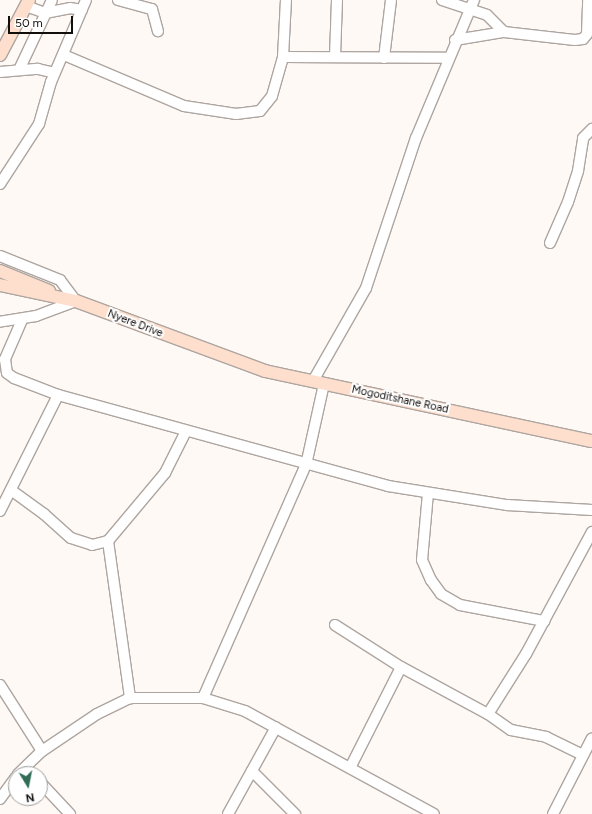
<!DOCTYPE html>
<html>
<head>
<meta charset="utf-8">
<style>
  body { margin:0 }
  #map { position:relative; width:592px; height:814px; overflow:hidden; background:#fef9f5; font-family:Figtree,sans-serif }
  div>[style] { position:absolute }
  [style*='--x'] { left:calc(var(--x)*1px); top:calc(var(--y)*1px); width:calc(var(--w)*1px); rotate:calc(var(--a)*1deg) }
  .roads { filter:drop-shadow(1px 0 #aea5a0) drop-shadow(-1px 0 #aea5a0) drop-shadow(0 1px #aea5a0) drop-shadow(0 -1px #aea5a0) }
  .minor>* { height:10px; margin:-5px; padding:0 5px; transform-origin:5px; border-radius:5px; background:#fff }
  .major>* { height:12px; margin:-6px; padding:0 6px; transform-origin:6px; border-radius:6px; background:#fedfcd }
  span { translate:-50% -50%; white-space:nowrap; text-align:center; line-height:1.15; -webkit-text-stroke:4px #fff; paint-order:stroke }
  .street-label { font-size:11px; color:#110e0c }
  .north { position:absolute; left:8px; top:766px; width:40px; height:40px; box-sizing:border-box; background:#fff; border:1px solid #a09f9e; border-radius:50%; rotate:170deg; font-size:11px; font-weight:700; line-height:16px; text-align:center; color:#110e0c }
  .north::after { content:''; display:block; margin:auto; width:14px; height:18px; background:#306c56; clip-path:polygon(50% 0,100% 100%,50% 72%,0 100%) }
  .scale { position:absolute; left:8px; top:16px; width:65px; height:18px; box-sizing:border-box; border:2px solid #110e0c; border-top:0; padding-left:5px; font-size:12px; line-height:14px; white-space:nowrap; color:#110e0c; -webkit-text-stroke:3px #fff; paint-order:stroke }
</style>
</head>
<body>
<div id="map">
  <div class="roads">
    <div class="minor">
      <div style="--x:118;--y:0;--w:35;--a:15"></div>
      <div style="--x:152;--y:9;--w:23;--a:75"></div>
      <div style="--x:442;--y:0;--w:47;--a:18.4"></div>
      <div style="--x:487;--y:15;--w:24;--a:45"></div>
      <div style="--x:504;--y:32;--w:71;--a:6.4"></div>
      <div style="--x:575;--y:40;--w:8;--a:-7"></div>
      <div style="--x:583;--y:39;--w:6;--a:-51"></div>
      <div style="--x:587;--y:34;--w:34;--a:-88"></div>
      <div style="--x:26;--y:6;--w:20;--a:20"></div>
      <div style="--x:45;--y:13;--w:25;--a:-11"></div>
      <div style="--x:70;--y:8;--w:12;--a:9"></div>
      <div style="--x:455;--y:40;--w:50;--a:-9.3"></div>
      <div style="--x:64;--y:55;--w:130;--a:23"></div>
      <div style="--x:184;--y:106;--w:53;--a:8.7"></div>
      <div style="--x:236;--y:114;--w:24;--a:-7"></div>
      <div style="--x:260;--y:111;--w:19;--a:-51"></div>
      <div style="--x:272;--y:96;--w:41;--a:-74.2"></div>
      <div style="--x:283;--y:57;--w:57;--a:-87"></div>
      <div style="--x:283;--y:57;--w:164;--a:0.3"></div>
      <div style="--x:335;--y:57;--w:57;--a:-88"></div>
      <div style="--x:384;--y:58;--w:58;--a:-83.1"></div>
      <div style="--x:19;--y:70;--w:77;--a:-64.8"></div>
      <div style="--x:0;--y:72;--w:38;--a:-5"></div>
      <div style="--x:38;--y:69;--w:17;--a:13"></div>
      <div style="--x:0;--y:184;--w:72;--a:-57"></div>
      <div style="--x:39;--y:124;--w:44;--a:-74.1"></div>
      <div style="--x:51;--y:82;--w:89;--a:-66.9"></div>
      <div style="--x:550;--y:243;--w:45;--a:-66.3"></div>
      <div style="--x:568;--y:202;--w:33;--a:-72"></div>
      <div style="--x:578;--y:171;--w:33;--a:-81"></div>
      <div style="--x:583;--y:138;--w:13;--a:-45"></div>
      <div style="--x:0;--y:256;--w:65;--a:21.8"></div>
      <div style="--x:60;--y:280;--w:26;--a:53"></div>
      <div style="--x:76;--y:301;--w:43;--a:159.4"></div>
      <div style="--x:36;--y:316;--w:36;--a:171"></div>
      <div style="--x:22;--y:320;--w:43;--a:113.6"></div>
      <div style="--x:5;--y:359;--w:14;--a:82"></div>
      <div style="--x:7;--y:373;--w:9;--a:36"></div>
      <div style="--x:14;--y:378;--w:47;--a:21.1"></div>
      <div style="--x:58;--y:395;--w:342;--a:15.4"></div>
      <div style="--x:388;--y:486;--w:121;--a:9.1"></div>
      <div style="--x:507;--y:505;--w:85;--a:3.4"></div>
      <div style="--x:313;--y:381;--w:107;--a:-60.3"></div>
      <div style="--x:366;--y:288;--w:158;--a:-71.6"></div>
      <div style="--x:416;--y:138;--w:150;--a:-67.2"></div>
      <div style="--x:11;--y:490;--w:41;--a:36"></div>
      <div style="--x:44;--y:514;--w:36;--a:42"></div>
      <div style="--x:71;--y:538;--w:22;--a:18"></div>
      <div style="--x:92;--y:545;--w:16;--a:-14"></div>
      <div style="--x:108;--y:541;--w:89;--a:-50"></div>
      <div style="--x:165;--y:473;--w:47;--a:-63.4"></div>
      <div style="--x:428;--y:493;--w:67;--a:95.1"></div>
      <div style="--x:422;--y:560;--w:22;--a:66"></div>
      <div style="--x:431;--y:580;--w:17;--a:54"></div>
      <div style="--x:441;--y:594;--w:22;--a:30"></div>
      <div style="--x:460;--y:605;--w:86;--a:10.8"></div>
      <div style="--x:0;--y:511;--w:130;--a:-63.4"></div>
      <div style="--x:108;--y:541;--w:159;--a:82"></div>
      <div style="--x:335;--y:625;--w:78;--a:32.5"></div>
      <div style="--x:401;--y:667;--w:99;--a:28.4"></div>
      <div style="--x:488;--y:714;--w:28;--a:35"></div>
      <div style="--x:511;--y:730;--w:36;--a:11"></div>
      <div style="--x:546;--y:737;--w:41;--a:25.9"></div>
      <div style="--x:0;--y:685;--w:78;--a:57.5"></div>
      <div style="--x:203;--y:698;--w:255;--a:-66.2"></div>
      <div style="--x:306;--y:465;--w:83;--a:-77.5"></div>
      <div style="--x:488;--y:714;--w:71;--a:-57.7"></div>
      <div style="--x:526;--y:654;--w:139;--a:-61.6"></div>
      <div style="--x:350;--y:768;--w:113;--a:-63.2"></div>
      <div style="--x:252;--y:771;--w:61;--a:45"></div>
      <div style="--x:18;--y:774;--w:33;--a:-44"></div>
      <div style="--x:42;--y:751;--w:66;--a:-33.9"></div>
      <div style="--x:97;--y:714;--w:37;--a:-26"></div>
      <div style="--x:130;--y:698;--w:73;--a:0"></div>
      <div style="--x:203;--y:698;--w:44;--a:17.2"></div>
      <div style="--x:245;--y:711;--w:215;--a:28.6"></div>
      <div style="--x:40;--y:782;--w:44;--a:46.8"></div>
      <div style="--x:0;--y:799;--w:27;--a:-54"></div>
      <div style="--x:228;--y:814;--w:99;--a:-61.1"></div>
      <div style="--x:553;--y:814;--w:85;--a:-62.8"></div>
    </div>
    <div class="major">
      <div style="--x:0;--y:55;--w:62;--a:-62.2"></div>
      <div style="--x:0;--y:271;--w:53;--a:22.2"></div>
      <div style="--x:0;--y:285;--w:78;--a:11.9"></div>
      <div style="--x:76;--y:301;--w:202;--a:20.3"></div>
      <div style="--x:265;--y:371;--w:334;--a:12.1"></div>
    </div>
  </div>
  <div class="street-label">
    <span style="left:135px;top:324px;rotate:21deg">Nyere Drive</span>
    <span style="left:400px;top:400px;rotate:12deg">Mogoditshane Road</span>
  </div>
  <div class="north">N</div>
  <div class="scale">50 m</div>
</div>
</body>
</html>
